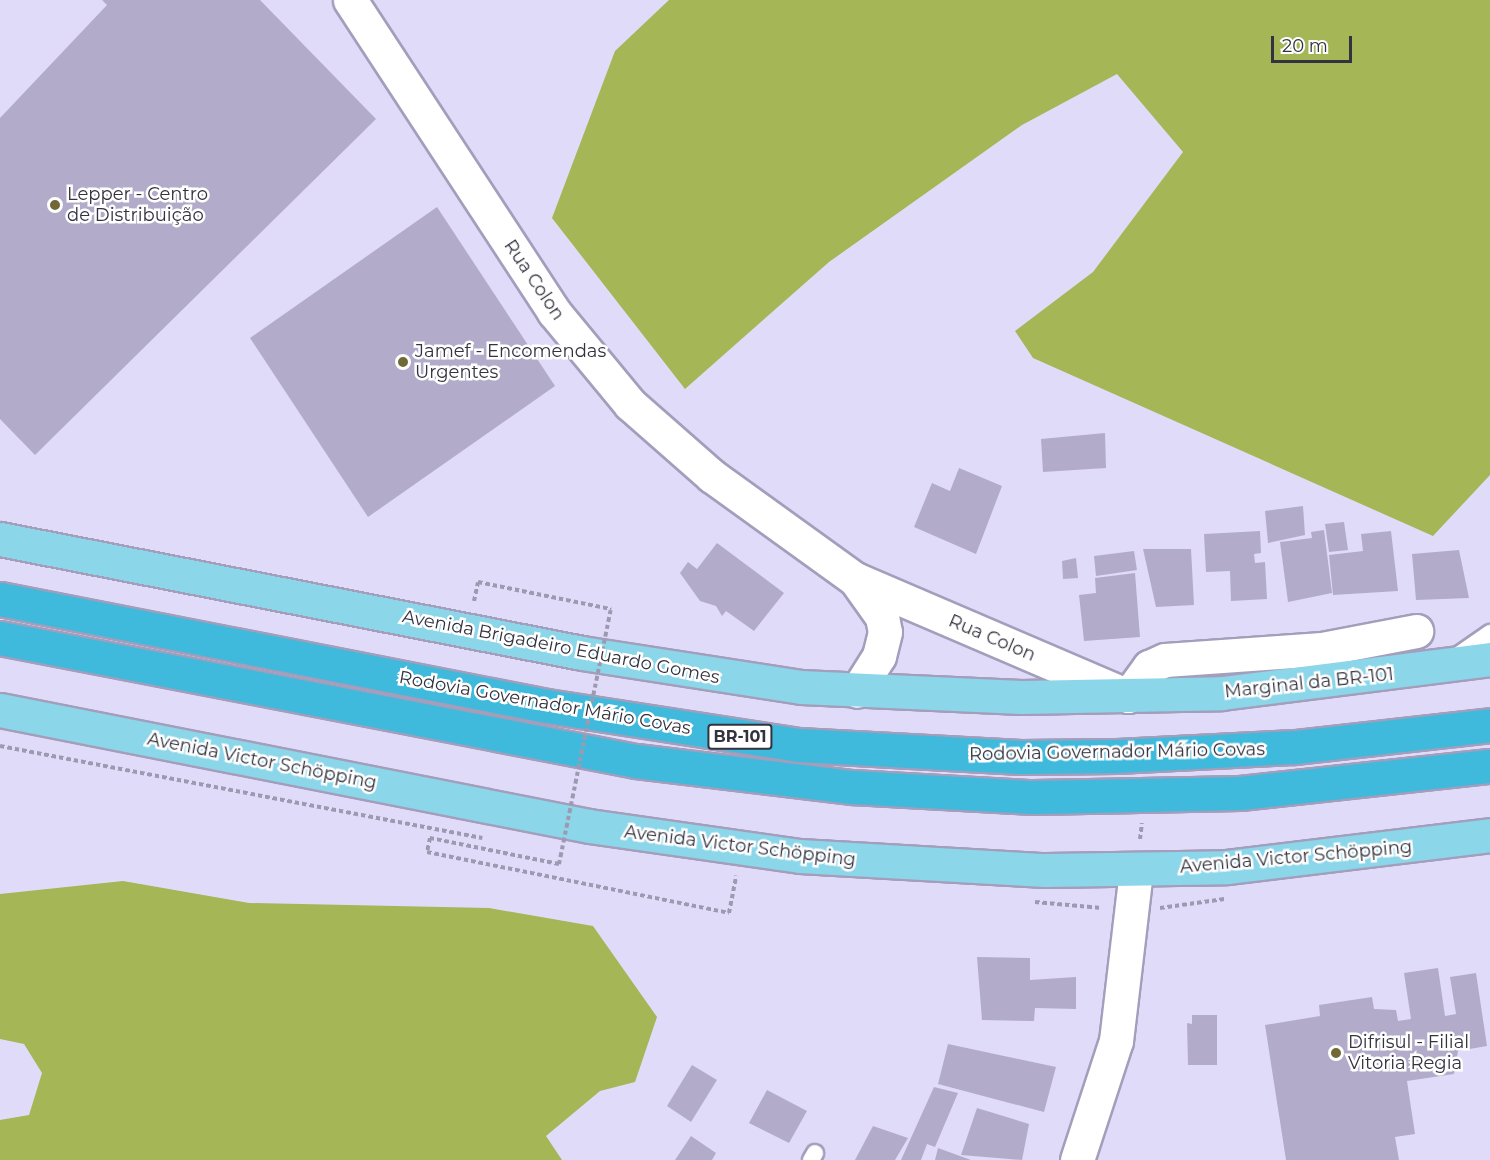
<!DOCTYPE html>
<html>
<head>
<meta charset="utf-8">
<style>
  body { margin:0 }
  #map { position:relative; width:1490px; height:1160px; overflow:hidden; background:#e1dbfa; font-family:Montserrat,sans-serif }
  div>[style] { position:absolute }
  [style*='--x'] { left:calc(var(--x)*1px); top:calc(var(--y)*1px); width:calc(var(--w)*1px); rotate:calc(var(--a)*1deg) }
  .forest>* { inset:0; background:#a4b656 }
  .building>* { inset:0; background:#b2acca }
  .path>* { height:4px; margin-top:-2px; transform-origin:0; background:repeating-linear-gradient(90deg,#9d99b0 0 4.5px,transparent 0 7.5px) }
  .roads { filter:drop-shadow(2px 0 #a39ebb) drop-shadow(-2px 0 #a39ebb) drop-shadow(0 2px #a39ebb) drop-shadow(0 -2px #a39ebb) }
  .service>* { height:16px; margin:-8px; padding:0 8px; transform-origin:8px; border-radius:8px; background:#fff }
  .minor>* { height:33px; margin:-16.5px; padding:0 16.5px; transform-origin:16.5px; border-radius:16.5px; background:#fff }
  .tertiary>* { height:33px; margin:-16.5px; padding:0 16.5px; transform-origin:16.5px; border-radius:16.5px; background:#fff }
  .primary>* { height:33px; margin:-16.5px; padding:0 16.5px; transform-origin:16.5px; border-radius:16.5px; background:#8cd6ea }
  .motorway>* { height:33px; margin:-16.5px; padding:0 16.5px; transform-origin:16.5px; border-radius:16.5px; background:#3fbadc }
  .path-bridge>* { height:4px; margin-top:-2px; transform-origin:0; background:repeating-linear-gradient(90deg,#9d99b0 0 4.5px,transparent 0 7.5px) }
  .dots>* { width:16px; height:16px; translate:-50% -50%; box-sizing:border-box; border:3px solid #fff; border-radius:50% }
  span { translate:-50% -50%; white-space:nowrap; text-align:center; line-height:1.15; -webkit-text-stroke:5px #fff; paint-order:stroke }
  .shield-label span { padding:2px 4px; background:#fff; border:2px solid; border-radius:4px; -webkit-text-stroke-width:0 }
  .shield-label { font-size:16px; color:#34323e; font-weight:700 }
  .poi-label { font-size:18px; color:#34323e }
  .left { translate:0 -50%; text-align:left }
  .street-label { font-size:18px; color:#34323e }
  .scale { position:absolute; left:1271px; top:36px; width:81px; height:27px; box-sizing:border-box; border:3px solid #34323e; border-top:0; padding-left:8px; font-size:18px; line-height:21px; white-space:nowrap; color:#34323e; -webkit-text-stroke:4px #fff; paint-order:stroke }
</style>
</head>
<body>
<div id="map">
  <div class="forest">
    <div style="clip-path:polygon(669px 0,1490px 0,1490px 475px,1433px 536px,1033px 358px,1015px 331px,1093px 272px,1183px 152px,1117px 74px,1022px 125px,829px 262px,685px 389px,552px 218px,615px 51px)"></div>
    <div style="clip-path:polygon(123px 881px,249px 903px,489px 908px,593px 926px,657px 1017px,635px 1082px,600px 1091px,546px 1136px,562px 1160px,0 1160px,0 1120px,29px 1115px,42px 1073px,24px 1044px,0 1039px,0 894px)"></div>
  </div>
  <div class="building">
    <div style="clip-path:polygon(102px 0,260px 0,376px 119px,35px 455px,0 419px,0 118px,107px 5px)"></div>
    <div style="clip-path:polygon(437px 207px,555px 386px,368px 517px,250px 338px)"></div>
    <div style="clip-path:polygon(1105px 433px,1106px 468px,1043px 472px,1041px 439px)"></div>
    <div style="clip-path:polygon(959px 468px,1002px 486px,976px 554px,914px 527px,932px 483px,950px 491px)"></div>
    <div style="clip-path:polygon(1303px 506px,1305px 535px,1268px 543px,1265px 511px)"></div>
    <div style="clip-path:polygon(1344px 522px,1348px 550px,1329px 552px,1325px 524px)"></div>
    <div style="clip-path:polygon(1324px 530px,1332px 593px,1288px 602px,1280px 542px,1312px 538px,1311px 532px)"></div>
    <div style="clip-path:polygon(1260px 531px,1261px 553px,1254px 554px,1255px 563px,1265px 562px,1267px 599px,1231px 601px,1230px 571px,1206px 572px,1204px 534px)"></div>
    <div style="clip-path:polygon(1391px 531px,1398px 591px,1333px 595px,1329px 555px,1363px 551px,1361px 534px)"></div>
    <div style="clip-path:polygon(717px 543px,784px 593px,754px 631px,726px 611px,722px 616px,716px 606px,700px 601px,680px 573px,688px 562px,697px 569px)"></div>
    <div style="clip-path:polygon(1143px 549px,1191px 549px,1194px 605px,1156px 607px)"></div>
    <div style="clip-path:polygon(1459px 550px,1469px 598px,1416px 600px,1412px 554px)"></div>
    <div style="clip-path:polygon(1134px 551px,1137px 570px,1096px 576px,1094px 556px)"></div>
    <div style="clip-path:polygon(1076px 558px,1078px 578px,1063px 579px,1062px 561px)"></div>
    <div style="clip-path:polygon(1135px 573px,1140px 637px,1084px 641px,1079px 595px,1096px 593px,1095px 578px)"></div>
    <div style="clip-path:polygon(977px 957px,1030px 958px,1030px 980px,1076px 977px,1076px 1009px,1035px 1008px,1034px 1021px,982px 1020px)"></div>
    <div style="clip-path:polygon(1438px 968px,1445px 1016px,1456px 1014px,1450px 977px,1476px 973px,1487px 1046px,1458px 1051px,1454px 1074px,1407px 1081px,1415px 1134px,1395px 1137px,1399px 1160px,1286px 1160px,1265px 1025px,1320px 1016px,1319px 1005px,1372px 997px,1374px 1009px,1396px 1010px,1398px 1021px,1411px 1019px,1404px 973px)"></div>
    <div style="clip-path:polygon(1192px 1015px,1217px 1015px,1217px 1065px,1188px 1065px,1187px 1023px,1192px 1024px)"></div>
    <div style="clip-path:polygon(948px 1044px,1056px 1067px,1044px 1112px,938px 1084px)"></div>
    <div style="clip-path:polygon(692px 1065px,717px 1080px,691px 1122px,667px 1106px)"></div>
    <div style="clip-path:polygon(934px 1087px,958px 1093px,935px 1147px,927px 1144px,921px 1160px,901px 1160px)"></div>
    <div style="clip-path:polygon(767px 1090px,807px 1111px,789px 1143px,749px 1123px)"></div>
    <div style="clip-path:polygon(977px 1108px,1029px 1124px,1022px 1160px,961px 1155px)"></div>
    <div style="clip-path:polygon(873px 1126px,908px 1138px,895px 1160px,855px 1160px)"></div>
    <div style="clip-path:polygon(691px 1136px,716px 1153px,712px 1160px,675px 1160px)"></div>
    <div style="clip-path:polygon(938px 1148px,971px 1160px,935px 1160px)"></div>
  </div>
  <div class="path">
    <div style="--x:474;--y:601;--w:19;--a:-78"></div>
    <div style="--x:478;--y:582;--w:136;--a:11.5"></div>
    <div style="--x:0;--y:746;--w:491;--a:10.8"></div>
    <div style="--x:1140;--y:839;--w:16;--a:-83"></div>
    <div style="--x:559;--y:864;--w:132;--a:-168.6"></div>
    <div style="--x:430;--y:838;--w:14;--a:102"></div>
    <div style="--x:427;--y:852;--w:308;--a:11.4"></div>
    <div style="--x:729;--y:913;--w:38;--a:-79"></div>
    <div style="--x:1035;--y:902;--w:67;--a:5.1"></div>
    <div style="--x:1160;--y:908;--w:65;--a:-8"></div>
  </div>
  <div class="roads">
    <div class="service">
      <div style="--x:1454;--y:658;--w:44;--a:-34.8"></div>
      <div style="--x:811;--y:1160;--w:8;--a:-60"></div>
    </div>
    <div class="minor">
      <div style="--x:1128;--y:696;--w:36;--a:-54"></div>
      <div style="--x:1149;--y:667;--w:17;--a:-24"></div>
      <div style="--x:1165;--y:660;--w:157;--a:-4"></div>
      <div style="--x:1322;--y:649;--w:96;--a:-10.8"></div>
    </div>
    <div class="tertiary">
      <div style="--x:350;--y:0;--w:373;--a:56.8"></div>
      <div style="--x:554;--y:312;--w:119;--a:50.4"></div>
      <div style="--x:630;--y:404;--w:109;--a:41.3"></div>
      <div style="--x:712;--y:476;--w:176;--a:35.8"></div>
      <div style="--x:855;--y:579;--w:297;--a:23.2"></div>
      <div style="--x:855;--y:579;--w:47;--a:54.6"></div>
      <div style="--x:882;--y:617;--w:15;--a:79"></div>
      <div style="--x:885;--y:632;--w:25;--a:104"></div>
      <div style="--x:879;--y:656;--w:41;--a:122.2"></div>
      <div style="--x:1077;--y:1160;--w:125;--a:-71.9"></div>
      <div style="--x:1116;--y:1041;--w:172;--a:-83.3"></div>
    </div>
    <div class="primary">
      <div style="--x:0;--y:539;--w:593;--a:11.08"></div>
      <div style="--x:582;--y:653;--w:222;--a:8.8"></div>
      <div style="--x:801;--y:687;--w:220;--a:2.6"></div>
      <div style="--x:1021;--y:697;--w:201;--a:-1.1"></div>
      <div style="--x:1222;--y:693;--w:270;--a:-7.2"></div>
      <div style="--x:0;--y:710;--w:600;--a:11.14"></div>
      <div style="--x:589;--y:826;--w:213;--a:8.1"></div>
      <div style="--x:800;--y:856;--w:245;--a:3.3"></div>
      <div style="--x:1045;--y:870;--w:182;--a:-0.9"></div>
      <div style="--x:1227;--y:867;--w:265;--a:-6.9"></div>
    </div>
    <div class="motorway">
      <div style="--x:0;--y:599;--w:557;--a:11.07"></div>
      <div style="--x:547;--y:706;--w:255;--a:8.8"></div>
      <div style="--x:799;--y:745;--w:222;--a:3.1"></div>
      <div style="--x:1021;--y:757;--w:96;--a:-0.6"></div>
      <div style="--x:1117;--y:756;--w:178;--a:-2.9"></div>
      <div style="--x:1295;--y:747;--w:196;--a:-6.4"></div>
      <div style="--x:0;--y:638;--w:648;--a:10.95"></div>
      <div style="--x:636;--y:761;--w:218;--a:6.9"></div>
      <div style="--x:852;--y:787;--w:181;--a:3.2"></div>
      <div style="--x:1033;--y:797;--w:207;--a:-1.1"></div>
      <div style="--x:1240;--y:793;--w:251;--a:-6.2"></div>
    </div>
  </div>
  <div class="path-bridge">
    <div style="--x:559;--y:864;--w:260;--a:-78.5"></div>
  </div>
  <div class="dots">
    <div style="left:55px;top:205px;background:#716835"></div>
    <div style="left:403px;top:362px;background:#716835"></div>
    <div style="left:1336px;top:1053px;background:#716835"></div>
  </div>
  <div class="shield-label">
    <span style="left:740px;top:737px">BR-101</span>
  </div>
  <div class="poi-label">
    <span class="left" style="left:67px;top:205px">Lepper - Centro<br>de Distribuição</span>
    <span class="left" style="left:415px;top:362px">Jamef - Encomendas<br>Urgentes</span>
    <span class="left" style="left:1348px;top:1053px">Difrisul - Filial<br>Vitoria Regia</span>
  </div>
  <div class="street-label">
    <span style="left:534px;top:280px;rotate:56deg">Rua Colon</span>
    <span style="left:992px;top:638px;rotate:23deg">Rua Colon</span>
    <span style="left:561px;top:647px;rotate:11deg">Avenida Brigadeiro Eduardo Gomes</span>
    <span style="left:1309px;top:683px;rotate:-6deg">Marginal da BR-101</span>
    <span style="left:545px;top:703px;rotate:10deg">Rodovia Governador Mário Covas</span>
    <span style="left:1117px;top:752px;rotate:-1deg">Rodovia Governador Mário Covas</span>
    <span style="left:262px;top:761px;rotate:11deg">Avenida Victor Schöpping</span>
    <span style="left:740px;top:846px;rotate:7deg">Avenida Victor Schöpping</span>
    <span style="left:1296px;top:857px;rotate:-5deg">Avenida Victor Schöpping</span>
  </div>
  <div class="scale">20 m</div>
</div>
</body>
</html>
